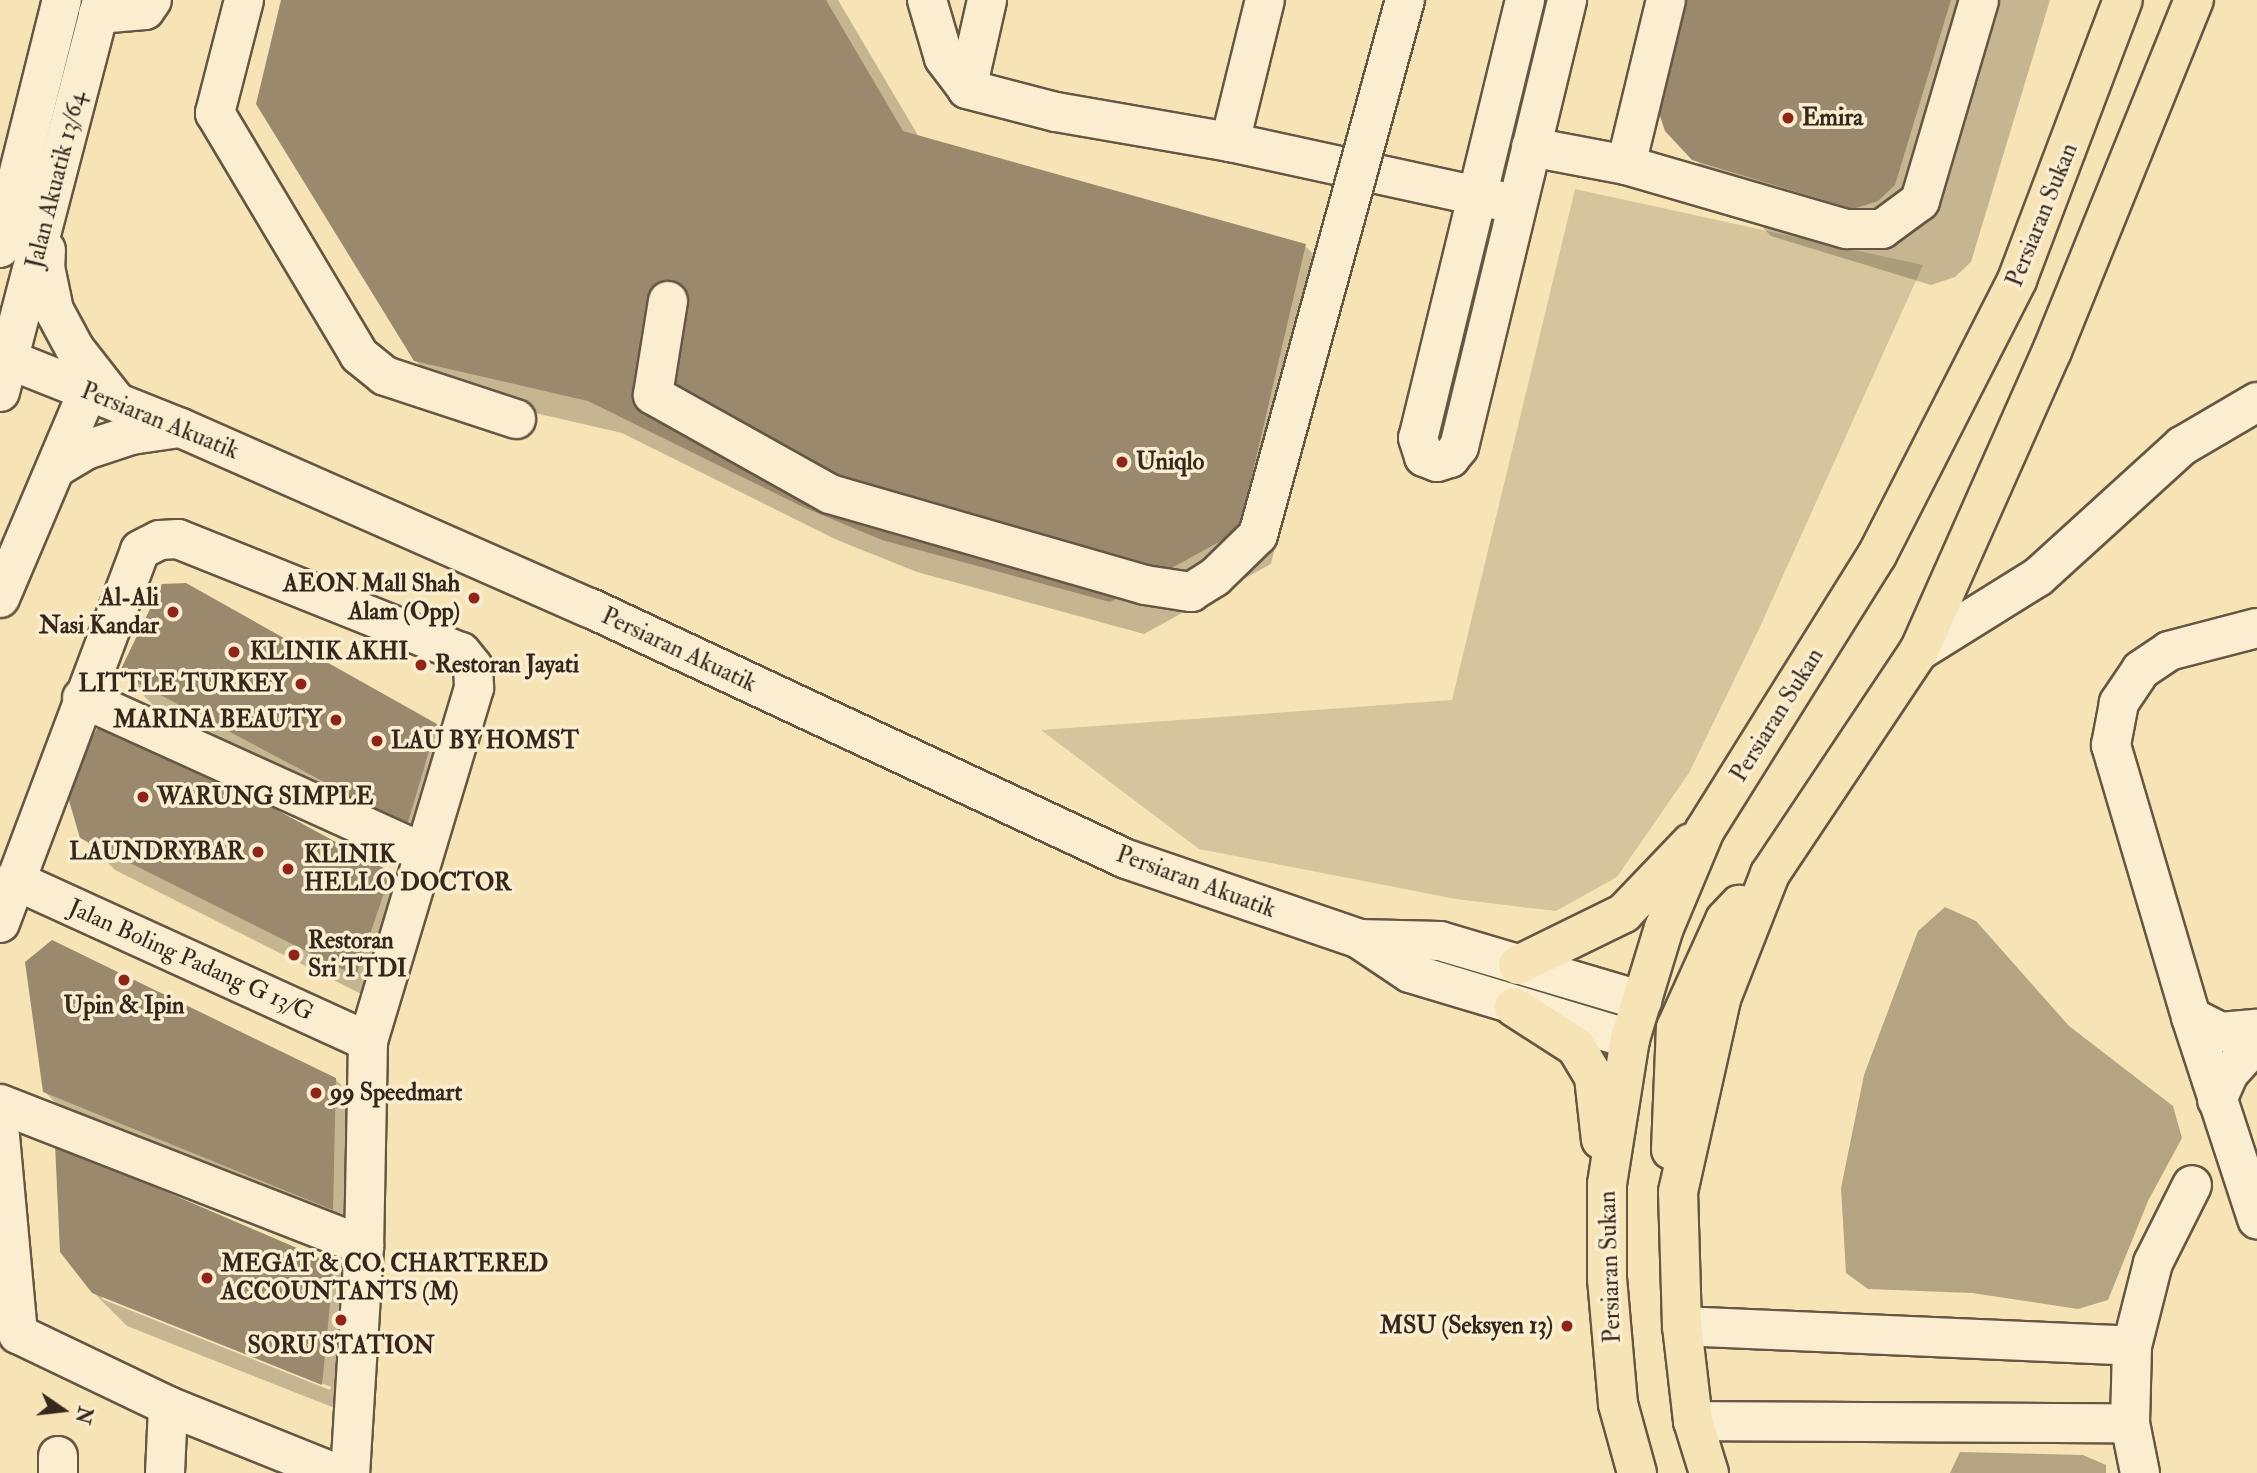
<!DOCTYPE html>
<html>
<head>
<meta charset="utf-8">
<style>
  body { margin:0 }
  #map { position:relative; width:2257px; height:1473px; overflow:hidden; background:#f7e4b6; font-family:"IM FELL Double Pica",serif }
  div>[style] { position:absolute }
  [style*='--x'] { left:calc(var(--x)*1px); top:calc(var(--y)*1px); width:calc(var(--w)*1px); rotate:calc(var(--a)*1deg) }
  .green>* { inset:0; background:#d6c49c }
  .water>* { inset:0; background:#b5a482 }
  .shadow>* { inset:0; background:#0003 }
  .building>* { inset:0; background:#9a896d }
  .roads { filter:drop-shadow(2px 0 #665643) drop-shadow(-2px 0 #665643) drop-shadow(0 2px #665643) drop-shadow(0 -2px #665643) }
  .minor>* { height:38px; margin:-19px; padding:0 19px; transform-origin:19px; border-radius:19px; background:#faedd0 }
  .major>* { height:38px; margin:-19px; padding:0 19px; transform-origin:19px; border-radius:19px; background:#f7e4b6 }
  .bridges { filter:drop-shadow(2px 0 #665643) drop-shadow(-2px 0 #665643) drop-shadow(0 2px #665643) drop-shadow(0 -2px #665643) }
  .minor-bridge>* { height:38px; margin:-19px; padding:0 19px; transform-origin:19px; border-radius:19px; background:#faedd0 }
  .dots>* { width:19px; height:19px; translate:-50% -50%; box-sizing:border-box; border:4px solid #faedd0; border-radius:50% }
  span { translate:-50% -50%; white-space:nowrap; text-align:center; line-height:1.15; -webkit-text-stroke:7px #faedd0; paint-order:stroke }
  .poi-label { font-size:24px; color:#36271d; font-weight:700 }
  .left { translate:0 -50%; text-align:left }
  .right { translate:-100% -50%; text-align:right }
  .street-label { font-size:24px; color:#36271d }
  .north { position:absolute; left:28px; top:1375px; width:70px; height:70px; -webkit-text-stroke:5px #faedd0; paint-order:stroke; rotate:104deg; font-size:19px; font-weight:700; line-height:28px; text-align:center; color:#36271d }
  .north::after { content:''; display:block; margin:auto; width:24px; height:32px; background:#36271d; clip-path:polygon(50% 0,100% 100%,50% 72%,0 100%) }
</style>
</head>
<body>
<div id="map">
  <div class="green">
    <div style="clip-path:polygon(1575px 189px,1923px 265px,1759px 629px,1689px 773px,1617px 877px,1556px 911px,1456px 899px,1199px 849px,1041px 730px,1452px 700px)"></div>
  </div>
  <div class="water">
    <div style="clip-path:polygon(1945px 907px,1976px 921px,2069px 1026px,2173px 1106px,2182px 1138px,2148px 1201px,2108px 1300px,2078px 1309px,1972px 1293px,1868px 1289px,1846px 1273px,1841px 1188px,1864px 1075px,1918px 931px)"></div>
    <div style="clip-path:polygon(1960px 1452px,2083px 1455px,2106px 1465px,2106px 1473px,1950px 1473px)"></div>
  </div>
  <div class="shadow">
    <div style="clip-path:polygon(283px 0,838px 0,919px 137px,1305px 246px,1338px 278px,1271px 564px,1144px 634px,917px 572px,837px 540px,622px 433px,448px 393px,415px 360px)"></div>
    <div style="clip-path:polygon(1686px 0,2050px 0,1971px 262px,1955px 277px,1931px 285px,1771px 236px,1694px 158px)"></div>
    <div style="clip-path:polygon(121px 673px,435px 725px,468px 758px,440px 857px,154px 706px)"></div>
    <div style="clip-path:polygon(82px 837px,390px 873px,423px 906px,389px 1008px,115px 870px)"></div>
    <div style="clip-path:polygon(335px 1079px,368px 1112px,365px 1241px,78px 1125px,45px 1092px)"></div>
    <div style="clip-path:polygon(evenodd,333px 1265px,366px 1298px,355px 1416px,127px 1326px,93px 1292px,333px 1265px,102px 1295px,331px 1387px,330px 1390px,102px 1299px,102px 1295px)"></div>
  </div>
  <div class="building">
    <div style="clip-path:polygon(281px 0,826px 0,903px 131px,1306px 244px,1239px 531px,1110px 602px,882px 540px,803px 507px,588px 401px,414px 361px,256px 104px)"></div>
    <div style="clip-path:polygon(1683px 0,1951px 0,1895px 185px,1878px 201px,1853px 209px,1692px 160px,1665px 131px,1656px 104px)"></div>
    <div style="clip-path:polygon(186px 583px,437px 724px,407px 826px,119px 673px,162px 584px)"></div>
    <div style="clip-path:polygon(104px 716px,391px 872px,356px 976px,80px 838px,65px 787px)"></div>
    <div style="clip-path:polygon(52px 940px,336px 1078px,333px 1210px,43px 1092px,25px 962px)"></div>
    <div style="clip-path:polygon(55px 1144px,334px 1264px,322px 1385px,92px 1293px,60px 1252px)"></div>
  </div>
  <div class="roads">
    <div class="minor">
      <div style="--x:244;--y:0;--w:117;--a:104.4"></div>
      <div style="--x:215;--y:113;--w:282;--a:59.2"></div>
      <div style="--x:359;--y:355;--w:33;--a:39"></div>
      <div style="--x:385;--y:376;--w:138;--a:18.2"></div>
      <div style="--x:927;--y:0;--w:60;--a:73.7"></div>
      <div style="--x:944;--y:58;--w:39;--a:53"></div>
      <div style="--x:967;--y:89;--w:92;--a:14.5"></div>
      <div style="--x:1056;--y:112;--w:177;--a:9.8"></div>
      <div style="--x:1230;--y:142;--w:277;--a:12.3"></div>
      <div style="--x:1525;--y:0;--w:451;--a:103.7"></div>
      <div style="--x:1418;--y:438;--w:20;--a:72"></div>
      <div style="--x:1424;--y:457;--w:14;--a:21"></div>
      <div style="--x:1437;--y:462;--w:14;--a:-17"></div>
      <div style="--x:1450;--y:458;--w:14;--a:-51"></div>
      <div style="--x:1459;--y:447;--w:460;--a:-76.4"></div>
      <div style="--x:98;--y:14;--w:47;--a:-4.9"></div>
      <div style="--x:145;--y:10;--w:12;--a:-55"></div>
      <div style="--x:967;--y:89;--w:91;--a:-77.3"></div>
      <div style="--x:1230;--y:142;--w:146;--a:-76.2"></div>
      <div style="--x:1531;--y:147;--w:97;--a:10.7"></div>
      <div style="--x:1626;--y:165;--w:230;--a:16.2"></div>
      <div style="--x:1847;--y:229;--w:35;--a:0"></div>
      <div style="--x:1882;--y:229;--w:47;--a:-36.4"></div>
      <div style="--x:1920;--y:201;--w:209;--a:-73.6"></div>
      <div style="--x:1626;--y:165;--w:170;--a:-76.4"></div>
      <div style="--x:0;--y:248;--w:256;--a:-76"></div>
      <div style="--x:46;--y:250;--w:17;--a:93"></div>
      <div style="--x:45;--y:267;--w:44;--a:78.2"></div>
      <div style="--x:54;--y:310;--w:44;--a:61.7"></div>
      <div style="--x:75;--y:349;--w:65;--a:51.9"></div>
      <div style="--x:0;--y:356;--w:195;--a:21.7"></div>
      <div style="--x:181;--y:428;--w:447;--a:23.8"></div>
      <div style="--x:590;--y:608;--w:592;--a:25.09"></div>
      <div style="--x:1126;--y:859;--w:246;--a:18.9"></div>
      <div style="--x:1359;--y:939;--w:61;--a:33.7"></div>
      <div style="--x:1410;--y:973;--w:230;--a:16.7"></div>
      <div style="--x:0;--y:392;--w:405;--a:-75.4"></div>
      <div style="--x:56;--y:468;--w:35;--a:-31"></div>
      <div style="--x:86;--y:450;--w:47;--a:-18.4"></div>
      <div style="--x:131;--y:435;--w:49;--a:-8.3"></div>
      <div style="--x:0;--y:598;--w:225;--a:-67"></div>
      <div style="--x:2257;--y:628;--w:91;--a:165.4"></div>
      <div style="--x:2169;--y:651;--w:34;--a:146"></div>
      <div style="--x:2141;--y:670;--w:40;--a:124"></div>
      <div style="--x:2119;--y:703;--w:43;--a:100.8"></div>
      <div style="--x:2111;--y:745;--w:284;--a:73.6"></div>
      <div style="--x:2191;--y:1017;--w:213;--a:71.9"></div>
      <div style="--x:1919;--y:651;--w:140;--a:-31.9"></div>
      <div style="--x:2038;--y:577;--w:195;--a:-42.3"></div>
      <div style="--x:2182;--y:446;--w:87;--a:-30.4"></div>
      <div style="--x:82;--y:698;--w:375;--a:24.4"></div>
      <div style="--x:14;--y:880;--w:389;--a:24.5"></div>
      <div style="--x:0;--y:923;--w:398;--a:-69.4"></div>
      <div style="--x:140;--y:550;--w:22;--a:-27"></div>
      <div style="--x:160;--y:540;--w:18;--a:-3"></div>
      <div style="--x:178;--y:539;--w:305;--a:21.8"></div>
      <div style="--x:461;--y:652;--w:19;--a:51"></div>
      <div style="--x:473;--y:667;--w:21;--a:87"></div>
      <div style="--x:474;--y:688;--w:369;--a:106.7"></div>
      <div style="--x:368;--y:1041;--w:205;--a:91.1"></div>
      <div style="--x:364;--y:1246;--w:227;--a:93.5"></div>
      <div style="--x:1359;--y:939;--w:81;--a:1.4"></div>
      <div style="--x:1440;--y:941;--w:211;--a:16.5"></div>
      <div style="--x:2191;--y:1017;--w:33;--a:27"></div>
      <div style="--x:2220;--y:1032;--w:37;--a:-5"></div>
      <div style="--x:2217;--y:1100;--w:30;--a:-66"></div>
      <div style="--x:2229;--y:1073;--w:27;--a:-48"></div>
      <div style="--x:2247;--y:1053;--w:10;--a:-17"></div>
      <div style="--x:0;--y:1104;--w:391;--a:21.3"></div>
      <div style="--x:0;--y:1136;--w:199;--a:84.8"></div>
      <div style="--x:1682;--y:1326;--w:450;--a:2.5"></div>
      <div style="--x:18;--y:1334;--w:166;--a:25.6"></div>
      <div style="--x:168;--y:1406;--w:180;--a:21.9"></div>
      <div style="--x:1693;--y:1421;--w:437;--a:0.3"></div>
      <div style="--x:58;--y:1473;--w:17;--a:-90"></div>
      <div style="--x:165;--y:1473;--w:67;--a:-87.4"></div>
      <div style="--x:2140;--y:1473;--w:51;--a:-101.3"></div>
      <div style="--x:2130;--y:1423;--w:77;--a:-88.5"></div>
      <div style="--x:2132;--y:1346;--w:86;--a:-75.8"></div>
      <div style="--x:2153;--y:1263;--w:87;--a:-63.4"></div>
    </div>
    <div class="major">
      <div style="--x:1518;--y:965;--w:118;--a:-26.1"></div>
      <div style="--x:1624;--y:913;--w:97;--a:-46.3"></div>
      <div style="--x:1514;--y:1007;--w:74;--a:32.8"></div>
      <div style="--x:1576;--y:1047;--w:35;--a:59"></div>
      <div style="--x:1594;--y:1077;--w:63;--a:83.7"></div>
      <div style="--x:1671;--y:1150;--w:122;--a:-87.7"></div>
      <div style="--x:1676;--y:1028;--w:119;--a:-65.6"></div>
      <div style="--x:1725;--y:920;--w:21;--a:-47"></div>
      <div style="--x:1637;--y:1473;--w:72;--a:-105.4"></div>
      <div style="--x:1618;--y:1404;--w:125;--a:-95"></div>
      <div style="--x:1607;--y:1279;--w:95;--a:-90"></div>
      <div style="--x:1607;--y:1184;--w:147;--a:-81"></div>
      <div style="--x:1630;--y:1039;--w:116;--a:-73"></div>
      <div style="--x:1664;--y:928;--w:106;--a:-67.3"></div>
      <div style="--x:1705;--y:830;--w:324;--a:-58"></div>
      <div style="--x:1877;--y:555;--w:309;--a:-63"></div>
      <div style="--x:2017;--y:280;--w:299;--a:-69.3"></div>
      <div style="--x:1709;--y:1473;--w:54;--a:-107.1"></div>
      <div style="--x:1693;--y:1421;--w:96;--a:-96.6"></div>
      <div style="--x:1682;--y:1326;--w:134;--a:-91.7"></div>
      <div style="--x:1678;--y:1192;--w:198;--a:-77.4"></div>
      <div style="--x:1721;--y:999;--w:134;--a:-68.6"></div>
      <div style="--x:1770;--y:874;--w:268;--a:-56.3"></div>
      <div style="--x:1919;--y:651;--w:328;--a:-66.1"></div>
      <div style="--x:2052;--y:351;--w:379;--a:-68"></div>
    </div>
  </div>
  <div class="bridges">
    <div class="minor-bridge">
      <div style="--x:668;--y:301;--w:95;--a:99.1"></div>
      <div style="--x:653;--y:395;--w:203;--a:29.2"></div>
      <div style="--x:830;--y:494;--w:328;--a:16.1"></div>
      <div style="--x:1145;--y:585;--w:47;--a:8.7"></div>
      <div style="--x:1191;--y:592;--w:28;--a:-32"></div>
      <div style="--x:1215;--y:577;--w:60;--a:-44.3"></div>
      <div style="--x:1258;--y:535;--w:555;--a:-74.64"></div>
    </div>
  </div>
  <div class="dots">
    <div style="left:1788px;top:118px;background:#8f2418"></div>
    <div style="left:1122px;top:462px;background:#8f2418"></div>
    <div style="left:474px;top:598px;background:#8f2418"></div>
    <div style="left:173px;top:612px;background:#8f2418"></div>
    <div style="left:234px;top:652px;background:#8f2418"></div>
    <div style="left:421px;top:665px;background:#8f2418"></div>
    <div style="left:301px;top:684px;background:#8f2418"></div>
    <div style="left:336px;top:720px;background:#8f2418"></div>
    <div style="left:377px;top:741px;background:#8f2418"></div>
    <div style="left:143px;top:797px;background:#8f2418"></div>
    <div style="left:258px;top:852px;background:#8f2418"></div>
    <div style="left:288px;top:869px;background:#8f2418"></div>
    <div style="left:294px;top:955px;background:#8f2418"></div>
    <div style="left:124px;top:980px;background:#8f2418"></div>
    <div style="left:316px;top:1093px;background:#8f2418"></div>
    <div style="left:207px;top:1278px;background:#8f2418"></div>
    <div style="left:341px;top:1320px;background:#8f2418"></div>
    <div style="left:1567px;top:1326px;background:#8f2418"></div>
  </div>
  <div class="poi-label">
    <span class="left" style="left:1802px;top:118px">Emira</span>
    <span class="left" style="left:1136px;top:462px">Uniqlo</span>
    <span class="right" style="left:460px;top:598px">AEON Mall Shah<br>Alam (Opp)</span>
    <span class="right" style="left:159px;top:612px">Al-Ali<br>Nasi Kandar</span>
    <span class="left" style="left:250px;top:652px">KLINIK AKHI</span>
    <span class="left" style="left:435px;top:665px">Restoran Jayati</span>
    <span class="right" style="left:287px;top:684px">LITTLE TURKEY</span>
    <span class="right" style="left:322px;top:720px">MARINA BEAUTY</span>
    <span class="left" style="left:391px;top:741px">LAU BY HOMST</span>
    <span class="left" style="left:157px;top:797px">WARUNG SIMPLE</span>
    <span class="right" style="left:244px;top:852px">LAUNDRYBAR</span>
    <span class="left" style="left:304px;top:869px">KLINIK<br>HELLO DOCTOR</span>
    <span class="left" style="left:308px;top:955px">Restoran<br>Sri TTDI</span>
    <span style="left:124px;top:1006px">Upin &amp; Ipin</span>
    <span class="left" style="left:330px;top:1093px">99 Speedmart</span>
    <span class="left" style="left:221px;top:1278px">MEGAT &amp; CO. CHARTERED<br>ACCOUNTANTS (M)</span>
    <span class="right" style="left:1553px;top:1326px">MSU (Seksyen 13)</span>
    <span style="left:341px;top:1346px">SORU STATION</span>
  </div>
  <div class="street-label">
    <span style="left:56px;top:180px;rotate:-76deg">Jalan Akuatik 13/64</span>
    <span style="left:2042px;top:215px;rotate:-68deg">Persiaran Sukan</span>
    <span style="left:160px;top:421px;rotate:22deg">Persiaran Akuatik</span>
    <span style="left:679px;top:650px;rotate:25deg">Persiaran Akuatik</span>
    <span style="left:1777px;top:715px;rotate:-58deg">Persiaran Sukan</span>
    <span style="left:1196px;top:882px;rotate:20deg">Persiaran Akuatik</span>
    <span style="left:191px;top:960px;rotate:24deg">Jalan Boling Padang G 13/G</span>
    <span style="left:1610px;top:1267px;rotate:-92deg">Persiaran Sukan</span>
  </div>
  <div class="north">N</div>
</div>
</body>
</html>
